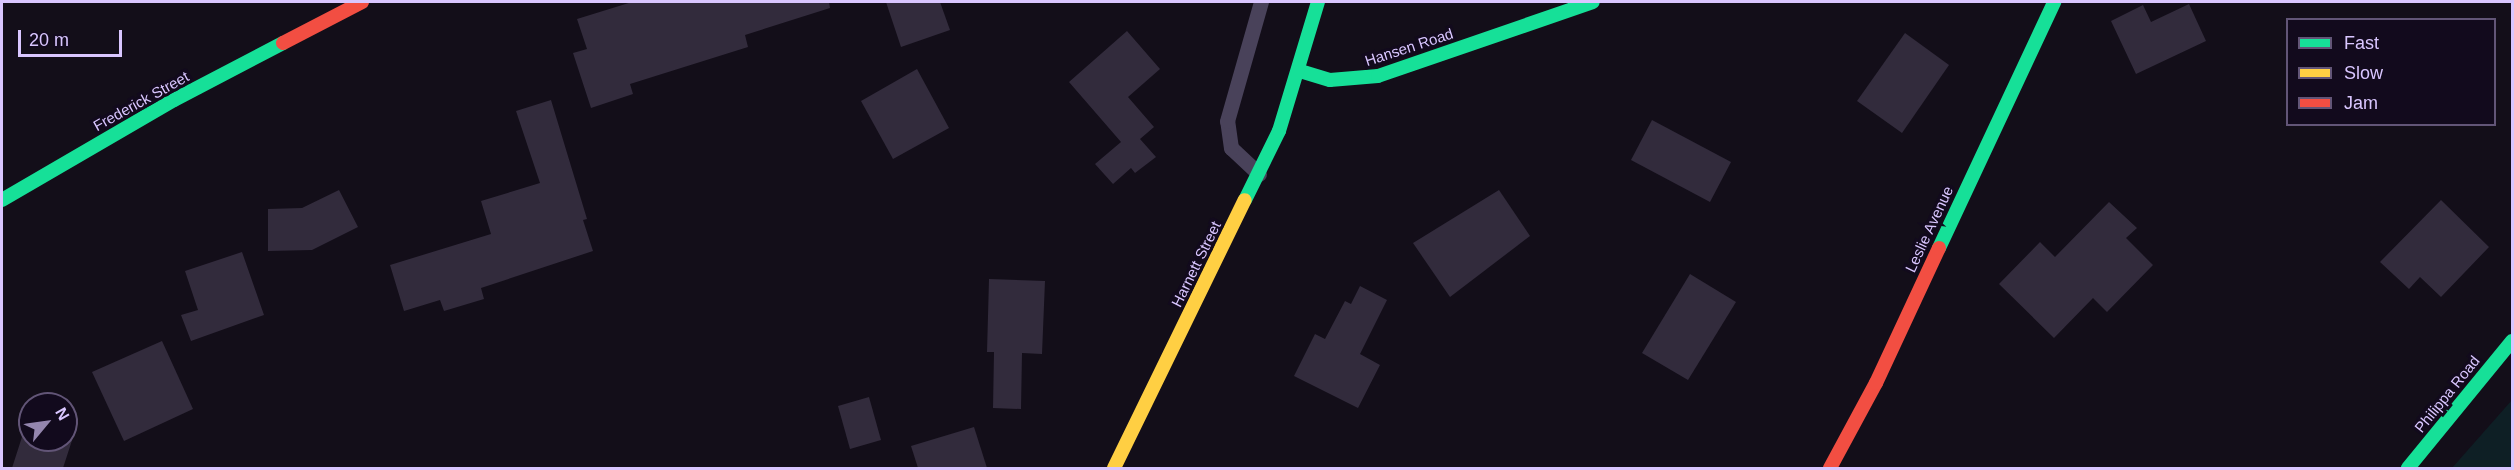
<!DOCTYPE html>
<html>
<head>
<meta charset="utf-8">
<style>
  body { margin:0 }
  #map { position:relative; width:2514px; height:470px; overflow:hidden; background:#130e19; font-family:Helvetica,sans-serif }
  div>[style] { position:absolute }
  [style*='--x'] { left:calc(var(--x)*1px); top:calc(var(--y)*1px); width:calc(var(--w)*1px); rotate:calc(var(--a)*1deg) }
  .green>* { inset:0; background:#0e1f25 }
  .building>* { inset:0; background:#322b3c }
  .lane>* { height:15px; margin:-7.5px; padding:0 7.5px; transform-origin:7.5px; border-radius:7.5px; background:#49425a }
  .fast>* { height:14px; margin:-7px; padding:0 7px; transform-origin:7px; border-radius:7px; background:#16e098 }
  .slow>* { height:14px; margin:-7px; padding:0 7px; transform-origin:7px; border-radius:7px; background:#ffcf43 }
  .jam>* { height:14px; margin:-7px; padding:0 7px; transform-origin:7px; border-radius:7px; background:#f24e42 }
  span { translate:-50% -50%; white-space:nowrap; text-align:center; line-height:1.15; -webkit-text-stroke:6px #120a1d; paint-order:stroke }
  .street-label { font-size:15px; color:#d9c6ff }
  .frame { position:absolute; inset:0; border:3px solid #d9c6ff; pointer-events:none }
  .legend { position:absolute; left:2286px; top:18px; width:210px; height:108px; box-sizing:border-box; background:#120a1d; border:2px solid #625577; margin:0; padding:8px 10px; list-style:none; font-size:18px; color:#d9c6ff }
  .legend li { display:flex; align-items:center; gap:12px; height:30px }
  .legend b { width:30px; border:2px solid #625577 }
  .north { position:absolute; left:18px; top:392px; width:60px; height:60px; box-sizing:border-box; background:#120a1d; border:2px solid #625577; border-radius:50%; rotate:61deg; font-size:16px; font-weight:700; line-height:24px; text-align:center; color:#d9c6ff }
  .north::after { content:''; display:block; margin:auto; width:21px; height:27px; background:#9486ae; clip-path:polygon(50% 0,100% 100%,50% 72%,0 100%) }
  .scale { position:absolute; left:18px; top:30px; width:104px; height:27px; box-sizing:border-box; border:3px solid #d9c6ff; border-top:0; padding-left:8px; font-size:18px; line-height:21px; white-space:nowrap; color:#d9c6ff; -webkit-text-stroke:4px #120a1d; paint-order:stroke }
</style>
</head>
<body>
<div id="map">
  <div class="green">
    <div style="clip-path:polygon(2512px 400px,2512px 468px,2452px 468px)"></div>
  </div>
  <div class="building">
    <div style="clip-path:polygon(632px 2px,829px 2px,830px 8px,745px 35px,748px 47px,630px 84px,633px 94px,591px 108px,573px 53px,587px 49px,577px 19px)"></div>
    <div style="clip-path:polygon(886px 2px,940px 2px,950px 30px,901px 47px)"></div>
    <div style="clip-path:polygon(2189px 4px,2206px 41px,2136px 74px,2111px 21px,2143px 5px,2151px 22px)"></div>
    <div style="clip-path:polygon(1127px 31px,1160px 69px,1128px 97px,1154px 127px,1140px 139px,1156px 157px,1135px 173px,1131px 168px,1113px 184px,1095px 164px,1121px 142px,1069px 82px)"></div>
    <div style="clip-path:polygon(1905px 33px,1949px 65px,1902px 133px,1857px 101px)"></div>
    <div style="clip-path:polygon(917px 69px,949px 128px,893px 159px,861px 101px)"></div>
    <div style="clip-path:polygon(551px 100px,587px 219px,583px 220px,593px 251px,481px 288px,484px 299px,444px 311px,440px 300px,404px 311px,390px 265px,491px 234px,481px 201px,540px 183px,516px 111px)"></div>
    <div style="clip-path:polygon(1652px 120px,1731px 162px,1710px 202px,1631px 160px)"></div>
    <div style="clip-path:polygon(339px 190px,358px 227px,312px 250px,268px 251px,268px 209px,302px 208px)"></div>
    <div style="clip-path:polygon(1499px 190px,1530px 236px,1450px 297px,1413px 243px)"></div>
    <div style="clip-path:polygon(2441px 200px,2489px 247px,2441px 297px,2420px 277px,2409px 289px,2380px 262px)"></div>
    <div style="clip-path:polygon(2109px 202px,2137px 228px,2126px 238px,2153px 265px,2107px 312px,2093px 298px,2054px 338px,1999px 284px,2040px 242px,2055px 257px)"></div>
    <div style="clip-path:polygon(242px 252px,264px 315px,191px 341px,181px 315px,198px 310px,185px 271px)"></div>
    <div style="clip-path:polygon(1690px 274px,1736px 302px,1688px 380px,1642px 353px)"></div>
    <div style="clip-path:polygon(989px 279px,1045px 281px,1042px 354px,1022px 353px,1021px 409px,993px 408px,994px 352px,987px 352px)"></div>
    <div style="clip-path:polygon(1360px 286px,1387px 300px,1360px 354px,1380px 365px,1358px 408px,1294px 376px,1315px 334px,1325px 339px,1345px 301px,1351px 304px)"></div>
    <div style="clip-path:polygon(162px 341px,193px 409px,124px 441px,92px 372px)"></div>
    <div style="clip-path:polygon(869px 397px,881px 440px,850px 449px,838px 406px)"></div>
    <div style="clip-path:polygon(30px 412px,30px 440px,66px 440px,66px 418px,78px 422px,63px 468px,12px 468px)"></div>
    <div style="clip-path:polygon(974px 427px,987px 468px,918px 468px,911px 446px)"></div>
  </div>
  <div class="lane">
    <div style="--x:1259;--y:174;--w:38;--a:-137"></div>
    <div style="--x:1231;--y:148;--w:27;--a:-98"></div>
    <div style="--x:1227;--y:121;--w:124;--a:-74.1"></div>
  </div>
  <div class="fast">
    <div style="--x:1300;--y:71;--w:31;--a:17"></div>
    <div style="--x:1330;--y:80;--w:48;--a:-4.8"></div>
    <div style="--x:1378;--y:76;--w:227;--a:-19"></div>
    <div style="--x:2;--y:200;--w:199;--a:-30.2"></div>
    <div style="--x:174;--y:100;--w:123;--a:-27.6"></div>
    <div style="--x:1245;--y:200;--w:77;--a:-63.8"></div>
    <div style="--x:1279;--y:131;--w:135;--a:-73.2"></div>
    <div style="--x:1939;--y:248;--w:272;--a:-64.9"></div>
    <div style="--x:2408;--y:468;--w:164;--a:-50.7"></div>
  </div>
  <div class="slow">
    <div style="--x:1114;--y:468;--w:298;--a:-64"></div>
  </div>
  <div class="jam">
    <div style="--x:283;--y:43;--w:89;--a:-27.4"></div>
    <div style="--x:1830;--y:468;--w:97;--a:-61.6"></div>
    <div style="--x:1876;--y:383;--w:149;--a:-65"></div>
  </div>
  <div class="street-label">
    <span style="left:1409px;top:47px;rotate:-18deg">Hansen Road</span>
    <span style="left:141px;top:101px;rotate:-29deg">Frederick Street</span>
    <span style="left:1929px;top:229px;rotate:-65deg">Leslie Avenue</span>
    <span style="left:1196px;top:264px;rotate:-64deg">Harnett Street</span>
    <span style="left:2447px;top:394px;rotate:-51deg">Philippa Road</span>
  </div>
  <div class="frame"></div>
  <ul class="legend">
  <li><b style="height:8px;background:#16e098"></b>Fast</li>
  <li><b style="height:8px;background:#ffcf43"></b>Slow</li>
  <li><b style="height:8px;background:#f24e42"></b>Jam</li>
  </ul>
  <div class="north">N</div>
  <div class="scale">20 m</div>
</div>
</body>
</html>
